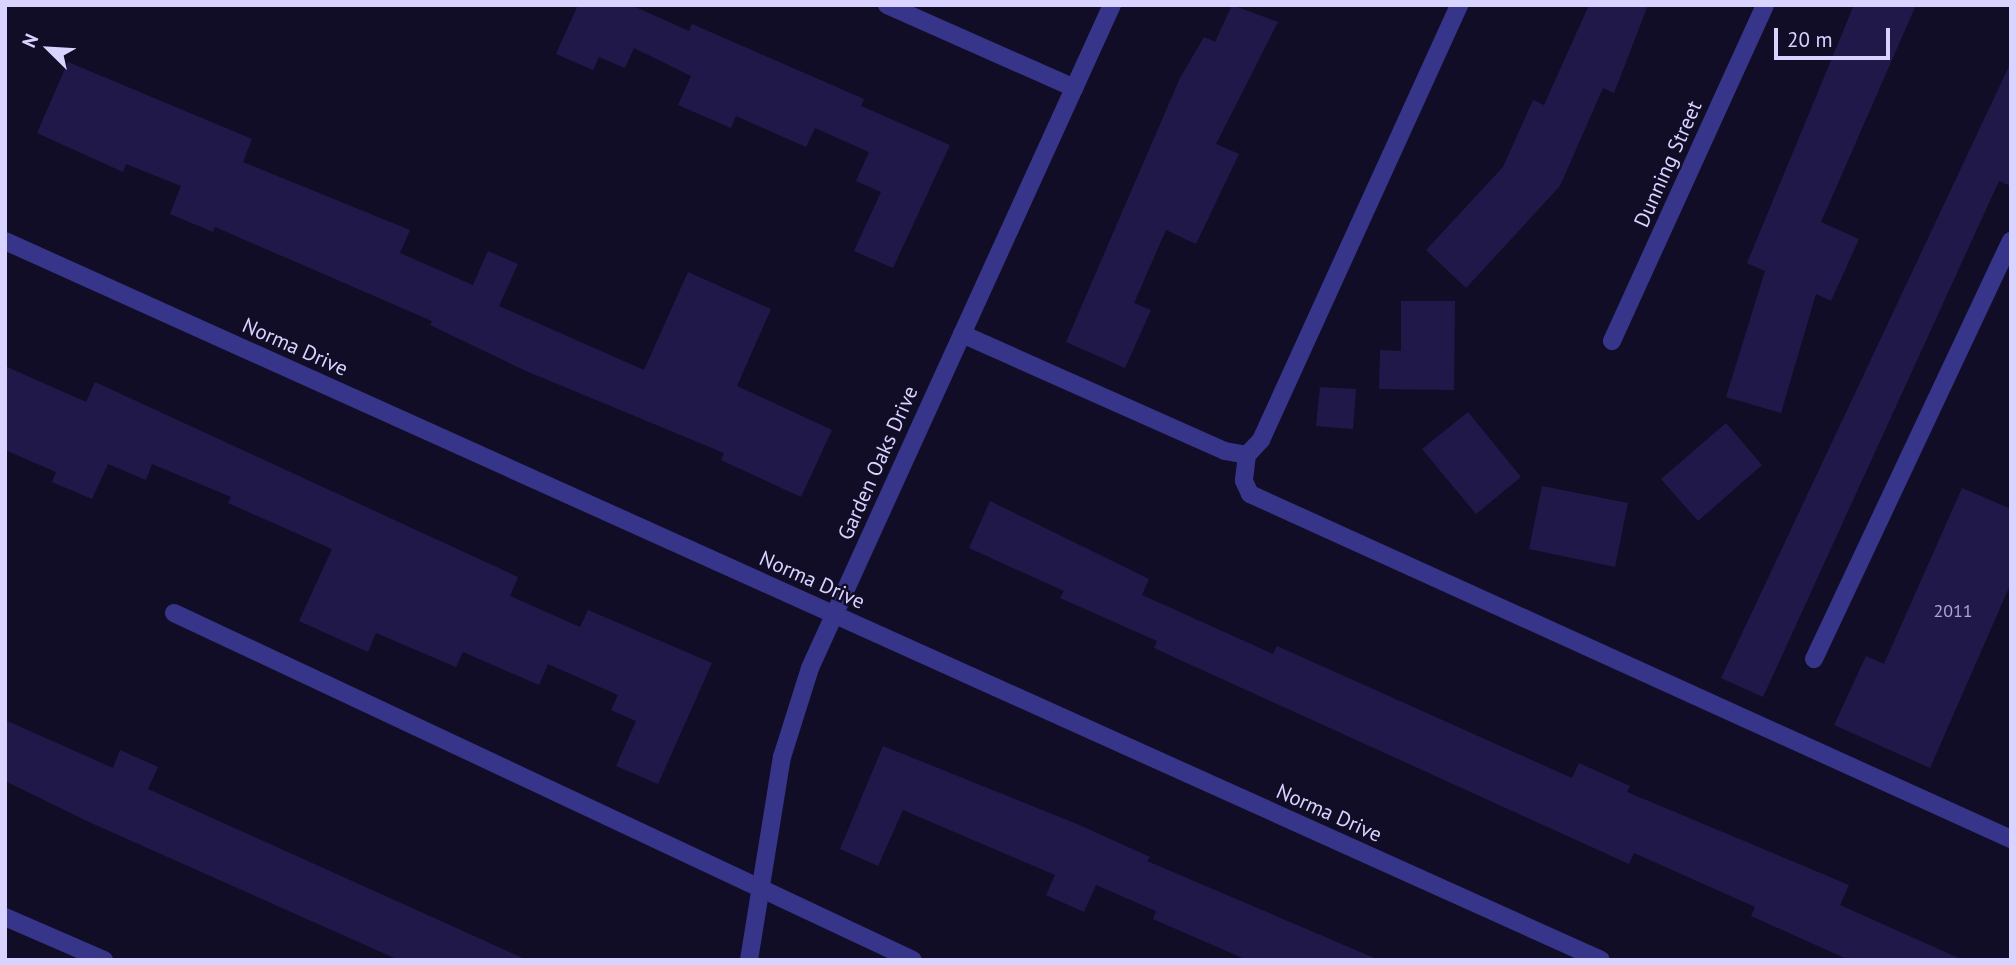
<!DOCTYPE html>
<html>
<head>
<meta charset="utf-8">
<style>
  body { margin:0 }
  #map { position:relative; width:2016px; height:965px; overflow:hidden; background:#110d27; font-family:"PT Sans",sans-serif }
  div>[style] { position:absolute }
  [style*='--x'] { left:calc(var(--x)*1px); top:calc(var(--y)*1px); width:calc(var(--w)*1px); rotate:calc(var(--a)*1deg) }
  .building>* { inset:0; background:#21184a }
  .lane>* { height:18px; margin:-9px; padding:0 9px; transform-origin:9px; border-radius:9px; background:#37358a }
  .street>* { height:18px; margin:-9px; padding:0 9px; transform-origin:9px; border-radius:9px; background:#37358a }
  span { translate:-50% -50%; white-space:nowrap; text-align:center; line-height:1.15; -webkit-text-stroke:5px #110d27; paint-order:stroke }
  .number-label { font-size:18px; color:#aaa5d2 }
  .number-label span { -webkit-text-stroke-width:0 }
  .street-label { font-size:21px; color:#d8d4ff }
  .frame { position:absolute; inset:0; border:7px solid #d8d4ff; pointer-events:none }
  .north { position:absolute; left:14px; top:14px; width:70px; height:70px; -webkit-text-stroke:5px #110d27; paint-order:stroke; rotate:294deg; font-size:19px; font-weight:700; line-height:28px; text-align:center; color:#d8d4ff }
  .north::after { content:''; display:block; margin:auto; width:24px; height:32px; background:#d8d4ff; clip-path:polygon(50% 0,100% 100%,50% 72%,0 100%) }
  .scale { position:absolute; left:1774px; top:28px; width:116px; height:32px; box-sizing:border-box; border:4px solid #d8d4ff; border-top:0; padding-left:9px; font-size:21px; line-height:24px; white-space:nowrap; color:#d8d4ff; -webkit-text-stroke:5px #110d27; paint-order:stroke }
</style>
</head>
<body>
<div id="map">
  <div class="building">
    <div style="clip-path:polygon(578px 5px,631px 5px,689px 31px,692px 24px,864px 99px,861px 106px,950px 145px,893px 268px,854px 251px,881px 192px,856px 181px,869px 152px,815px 128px,806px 147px,736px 116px,731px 128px,678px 105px,691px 76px,634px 48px,625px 68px,599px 57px,593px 70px,556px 54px)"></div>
    <div style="clip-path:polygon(1232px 5px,1278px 22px,1216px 144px,1239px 154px,1196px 244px,1166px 230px,1134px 303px,1151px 310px,1125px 368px,1066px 342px,1180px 78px,1204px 37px,1215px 42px)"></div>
    <div style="clip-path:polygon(1589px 5px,1648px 5px,1614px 93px,1603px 88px,1560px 186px,1466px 288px,1426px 250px,1503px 167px,1533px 100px,1544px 105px)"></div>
    <div style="clip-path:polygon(1854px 5px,1916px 5px,1821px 222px,1859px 239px,1831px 301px,1816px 294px,1781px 413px,1726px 397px,1765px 271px,1747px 263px)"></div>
    <div style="clip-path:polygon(68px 62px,252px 139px,243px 162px,410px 230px,400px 253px,473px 285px,488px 251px,518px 264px,499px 306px,644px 370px,688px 272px,771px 309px,737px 386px,832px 430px,801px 497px,721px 460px,724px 453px,526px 371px,430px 325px,432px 321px,215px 227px,213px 232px,170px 214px,181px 186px,126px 164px,123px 172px,37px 133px)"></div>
    <div style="clip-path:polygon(2011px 62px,2011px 186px,1999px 181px,1763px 697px,1721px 678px)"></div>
    <div style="clip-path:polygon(1401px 301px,1455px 301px,1454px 390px,1379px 389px,1380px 350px,1401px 351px)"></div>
    <div style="clip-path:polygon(5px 366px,86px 402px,95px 382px,518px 577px,510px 596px,580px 627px,588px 610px,712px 663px,658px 784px,616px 766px,636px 721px,611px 710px,618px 695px,548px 664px,539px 685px,463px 652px,456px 667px,376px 633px,368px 652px,299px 621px,332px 549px,228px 503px,231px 497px,152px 464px,146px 480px,108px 464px,92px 499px,52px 482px,56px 472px,5px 450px)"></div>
    <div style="clip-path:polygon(1320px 387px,1356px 389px,1353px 429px,1316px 426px)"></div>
    <div style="clip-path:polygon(1468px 412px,1521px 477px,1476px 514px,1422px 449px)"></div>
    <div style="clip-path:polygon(1726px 423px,1762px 465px,1698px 521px,1661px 479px)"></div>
    <div style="clip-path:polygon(1542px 486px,1628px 503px,1615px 567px,1529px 549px)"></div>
    <div style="clip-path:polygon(1962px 488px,2011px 509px,2011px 583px,1930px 768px,1834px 725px,1866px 656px,1884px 664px)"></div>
    <div style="clip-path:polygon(990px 501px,1149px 579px,1142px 595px,1273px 654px,1277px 646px,1572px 778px,1579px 763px,1630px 786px,1627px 792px,1849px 885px,1840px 905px,1963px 960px,1849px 960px,1751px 916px,1755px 907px,1634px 853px,1629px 864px,1154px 648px,1157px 641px,1060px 598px,1064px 591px,969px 548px)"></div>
    <div style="clip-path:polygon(5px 720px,113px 768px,120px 750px,158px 767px,148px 789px,527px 960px,399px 960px,89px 822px,5px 781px)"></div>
    <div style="clip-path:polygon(883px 746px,1077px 824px,1150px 857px,1147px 861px,1379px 960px,1247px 960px,1153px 919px,1156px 911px,1096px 885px,1084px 912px,1046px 895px,1055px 875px,903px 810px,878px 866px,840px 849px)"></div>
  </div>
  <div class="lane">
    <div style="--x:962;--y:334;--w:288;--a:24"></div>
    <div style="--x:1225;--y:451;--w:22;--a:10"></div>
    <div style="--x:1247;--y:455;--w:21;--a:-47"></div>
    <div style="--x:1261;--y:440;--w:478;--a:-65.5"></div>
    <div style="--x:1247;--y:455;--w:26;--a:97"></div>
    <div style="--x:1244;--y:481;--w:14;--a:65"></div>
    <div style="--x:1250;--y:494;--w:836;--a:24.39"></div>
    <div style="--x:174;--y:613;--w:816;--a:25.15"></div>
    <div style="--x:1814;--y:659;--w:462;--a:-64.8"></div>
  </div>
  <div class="street">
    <div style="--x:887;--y:5;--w:205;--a:23.9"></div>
    <div style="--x:5;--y:241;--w:1750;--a:24.25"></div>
    <div style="--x:1612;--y:341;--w:369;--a:-65.5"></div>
    <div style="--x:5;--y:917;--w:108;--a:23.5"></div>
    <div style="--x:749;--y:960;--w:206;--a:-80.8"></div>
    <div style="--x:782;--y:757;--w:93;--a:-72.5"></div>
    <div style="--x:810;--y:668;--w:729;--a:-65.51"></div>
  </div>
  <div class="number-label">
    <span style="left:1953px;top:611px">2011</span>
  </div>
  <div class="street-label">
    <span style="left:1668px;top:164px;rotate:-66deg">Dunning Street</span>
    <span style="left:295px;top:347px;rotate:24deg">Norma Drive</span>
    <span style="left:878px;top:463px;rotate:-66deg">Garden Oaks Drive</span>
    <span style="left:812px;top:580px;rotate:24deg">Norma Drive</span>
    <span style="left:1329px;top:813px;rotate:24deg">Norma Drive</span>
  </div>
  <div class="frame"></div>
  <div class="north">N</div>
  <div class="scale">20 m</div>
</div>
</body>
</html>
